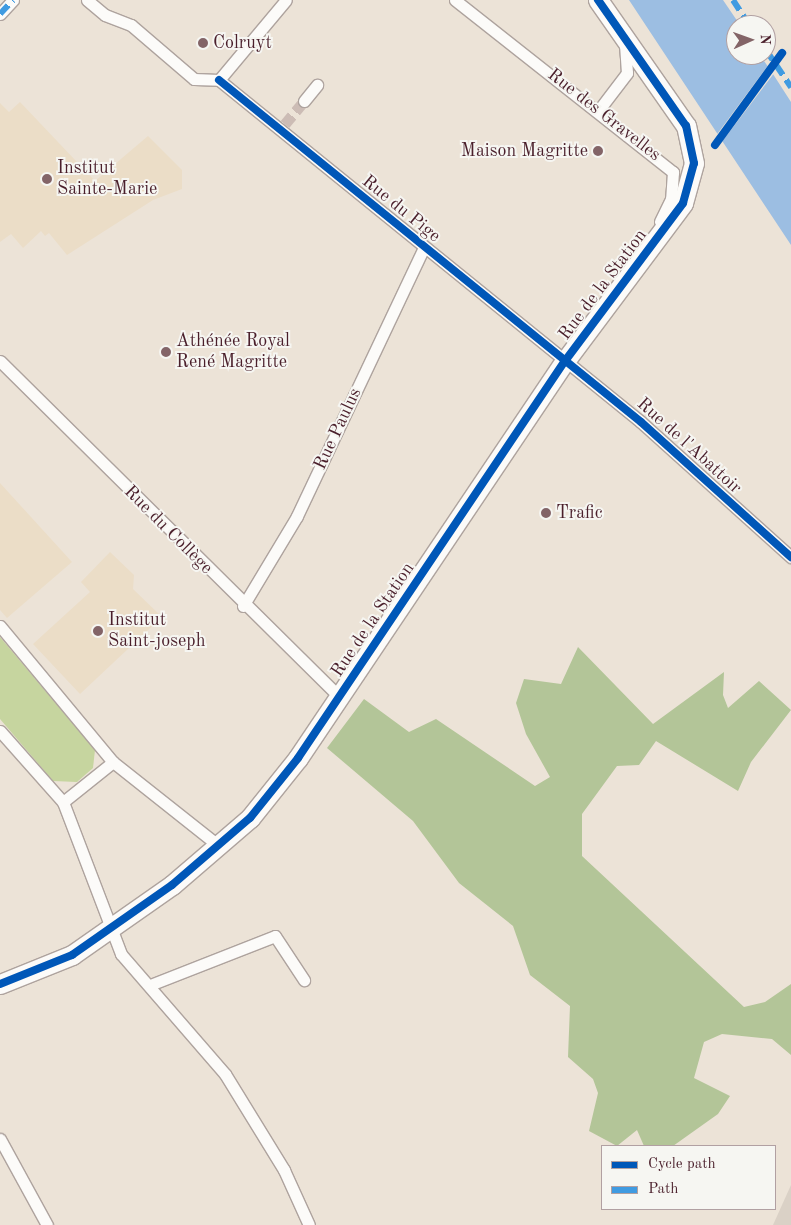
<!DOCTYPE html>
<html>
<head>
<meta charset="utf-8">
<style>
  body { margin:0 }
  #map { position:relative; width:791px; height:1225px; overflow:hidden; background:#ece3d7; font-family:"Old Standard TT",serif }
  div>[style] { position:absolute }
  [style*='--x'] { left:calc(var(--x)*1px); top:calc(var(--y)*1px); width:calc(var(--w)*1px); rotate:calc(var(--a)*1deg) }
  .built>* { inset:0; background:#ebddc7 }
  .industrial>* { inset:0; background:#dad1c6 }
  .green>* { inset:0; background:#c6d59f }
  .forest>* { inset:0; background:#b3c598 }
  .water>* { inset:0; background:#9cbee2 }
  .pier>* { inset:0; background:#ece3d7 }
  .minor-tunnel>* { height:11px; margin-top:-5.5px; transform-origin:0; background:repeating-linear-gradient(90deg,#ccbcb5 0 11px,transparent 0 16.5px) }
  .roads { filter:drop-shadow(1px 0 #aea39e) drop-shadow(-1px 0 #aea39e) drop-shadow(0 1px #aea39e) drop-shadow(0 -1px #aea39e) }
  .minor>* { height:11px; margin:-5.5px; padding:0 5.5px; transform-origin:5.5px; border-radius:5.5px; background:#fcfbf9 }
  .primary>* { height:19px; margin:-9.5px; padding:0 9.5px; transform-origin:9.5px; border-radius:9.5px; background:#fcfbf9 }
  .quiet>* { height:6px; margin-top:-3px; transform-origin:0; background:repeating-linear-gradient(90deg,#409be1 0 12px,transparent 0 18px) }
  .cycleway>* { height:8px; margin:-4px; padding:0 4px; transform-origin:4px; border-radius:4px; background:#0057b8 }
  .dots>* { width:14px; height:14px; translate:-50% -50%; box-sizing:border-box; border:2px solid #f6f6f2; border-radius:50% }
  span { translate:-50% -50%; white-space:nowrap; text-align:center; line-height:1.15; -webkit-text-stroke:4px #f6f6f2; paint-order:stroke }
  .poi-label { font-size:18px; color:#4a1f2b }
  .left { translate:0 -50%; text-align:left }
  .right { translate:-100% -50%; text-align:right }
  .street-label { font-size:18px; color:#4a1f2b }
  .legend { position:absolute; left:601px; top:1145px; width:175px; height:65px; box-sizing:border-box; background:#f6f6f2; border:1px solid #b1a0a2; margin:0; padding:6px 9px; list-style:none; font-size:15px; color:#4a1f2b }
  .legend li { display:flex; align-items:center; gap:10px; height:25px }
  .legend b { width:25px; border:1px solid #b1a0a2 }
  .north { position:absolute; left:726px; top:15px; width:50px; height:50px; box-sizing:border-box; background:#f6f6f2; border:1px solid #b1a0a2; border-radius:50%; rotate:88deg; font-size:14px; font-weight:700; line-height:20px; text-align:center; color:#4a1f2b }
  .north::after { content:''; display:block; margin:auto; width:18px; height:22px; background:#836467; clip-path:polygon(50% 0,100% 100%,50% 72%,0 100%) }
</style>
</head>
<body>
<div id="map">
  <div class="built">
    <div style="clip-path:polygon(20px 102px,95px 181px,148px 136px,182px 170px,182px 189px,153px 200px,67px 255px,49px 233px,45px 236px,41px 231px,23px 248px,11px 234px,0 242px,0 103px,9px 112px)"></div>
    <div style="clip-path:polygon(0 483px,72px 562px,7px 618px,0 610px)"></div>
    <div style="clip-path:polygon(110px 552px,134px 575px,133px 589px,162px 617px,80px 694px,33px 644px,90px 592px,81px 582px)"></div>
  </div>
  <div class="industrial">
    <div style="clip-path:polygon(791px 1185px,791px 1225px,773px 1225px)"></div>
  </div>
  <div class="green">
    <div style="clip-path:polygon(0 637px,95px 750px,93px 768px,77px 782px,53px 781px,0 719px)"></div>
  </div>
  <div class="forest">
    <div style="clip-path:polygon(578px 647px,653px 724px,724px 672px,723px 695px,728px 708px,759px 681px,791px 710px,751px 762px,738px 791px,656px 741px,639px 765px,617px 766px,582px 814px,582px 856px,744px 1007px,765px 1002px,791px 984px,791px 1055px,772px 1039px,722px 1034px,704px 1042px,694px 1078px,730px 1096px,718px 1114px,673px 1146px,644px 1146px,637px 1130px,617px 1146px,589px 1131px,598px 1093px,593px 1079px,568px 1057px,570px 1006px,530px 975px,513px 926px,459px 883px,413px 821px,327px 748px,364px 699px,409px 732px,436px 719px,535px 786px,550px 777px,526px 734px,516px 703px,524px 679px,561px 684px)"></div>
  </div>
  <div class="water">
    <div style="clip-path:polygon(629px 0,723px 0,740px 25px,736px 25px,736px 55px,760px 55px,773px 74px,791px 102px,791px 245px)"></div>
  </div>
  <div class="pier">
    <div style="clip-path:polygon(769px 64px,775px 72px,721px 143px,715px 137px)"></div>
  </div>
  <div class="minor-tunnel">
    <div style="--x:285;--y:124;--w:30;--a:-50"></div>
  </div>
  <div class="roads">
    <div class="minor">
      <div style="--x:87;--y:0;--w:23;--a:40"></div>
      <div style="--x:105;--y:15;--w:28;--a:21"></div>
      <div style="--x:131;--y:25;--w:83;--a:40.6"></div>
      <div style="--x:194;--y:79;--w:25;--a:2"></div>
      <div style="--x:455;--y:0;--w:278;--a:38.3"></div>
      <div style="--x:673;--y:172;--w:27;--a:94"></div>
      <div style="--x:671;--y:199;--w:25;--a:116"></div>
      <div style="--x:0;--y:14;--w:19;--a:-47"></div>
      <div style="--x:219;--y:80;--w:543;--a:39.02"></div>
      <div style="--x:641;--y:422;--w:202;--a:42"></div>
      <div style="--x:219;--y:80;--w:104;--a:-50.1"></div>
      <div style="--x:304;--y:101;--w:21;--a:-51"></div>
      <div style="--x:598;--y:111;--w:48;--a:-52.7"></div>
      <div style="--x:627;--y:73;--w:26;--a:-94"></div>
      <div style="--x:0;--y:361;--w:477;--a:44.7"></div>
      <div style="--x:243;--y:606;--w:105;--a:-59"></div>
      <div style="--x:297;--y:516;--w:297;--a:-64.7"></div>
      <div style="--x:0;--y:626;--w:177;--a:50.3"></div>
      <div style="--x:113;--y:762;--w:135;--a:38.4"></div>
      <div style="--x:0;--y:731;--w:95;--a:48.4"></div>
      <div style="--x:63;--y:802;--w:64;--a:-38.7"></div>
      <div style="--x:63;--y:802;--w:163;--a:69.1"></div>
      <div style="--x:121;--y:954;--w:159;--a:49.1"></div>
      <div style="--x:225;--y:1074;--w:113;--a:58.4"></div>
      <div style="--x:284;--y:1170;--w:60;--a:65.6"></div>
      <div style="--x:150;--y:985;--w:134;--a:-21.4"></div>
      <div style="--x:275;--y:936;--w:53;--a:56.6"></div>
      <div style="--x:0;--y:1139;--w:98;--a:61.3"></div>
    </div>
    <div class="primary">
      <div style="--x:0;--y:984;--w:78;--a:-21.9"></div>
      <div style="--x:72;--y:955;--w:122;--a:-35"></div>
      <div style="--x:172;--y:885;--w:103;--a:-40.7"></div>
      <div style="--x:250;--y:818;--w:77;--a:-51.3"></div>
      <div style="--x:298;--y:758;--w:478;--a:-56.1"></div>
      <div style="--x:565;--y:361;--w:197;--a:-53.2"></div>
      <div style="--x:683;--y:203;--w:41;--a:-74.6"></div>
      <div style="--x:694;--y:163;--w:38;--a:-102"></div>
      <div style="--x:686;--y:126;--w:154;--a:-124.9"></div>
    </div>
  </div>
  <div class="quiet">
    <div style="--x:733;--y:0;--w:30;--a:57"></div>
    <div style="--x:0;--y:14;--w:19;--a:-47"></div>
    <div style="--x:766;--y:50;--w:45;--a:56"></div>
  </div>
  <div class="cycleway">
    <div style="--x:219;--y:80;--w:543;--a:39.02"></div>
    <div style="--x:641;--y:422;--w:202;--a:42"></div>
    <div style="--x:715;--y:145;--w:114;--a:-53.9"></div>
    <div style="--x:0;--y:984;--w:78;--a:-21.9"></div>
    <div style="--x:72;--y:955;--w:122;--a:-35"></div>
    <div style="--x:172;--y:885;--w:103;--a:-40.7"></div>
    <div style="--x:250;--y:818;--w:77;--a:-51.3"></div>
    <div style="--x:298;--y:758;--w:478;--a:-56.1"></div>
    <div style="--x:565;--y:361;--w:197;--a:-53.2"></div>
    <div style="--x:683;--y:203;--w:41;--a:-74.6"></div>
    <div style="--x:694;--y:163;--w:38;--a:-102"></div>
    <div style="--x:686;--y:126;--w:154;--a:-124.9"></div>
  </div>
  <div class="dots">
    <div style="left:203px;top:43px;background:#836467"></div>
    <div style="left:598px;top:151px;background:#836467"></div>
    <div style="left:47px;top:179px;background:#836467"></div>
    <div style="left:166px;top:352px;background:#836467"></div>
    <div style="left:546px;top:513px;background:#836467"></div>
    <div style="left:98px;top:631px;background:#836467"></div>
  </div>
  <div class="poi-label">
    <span class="left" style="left:213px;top:43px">Colruyt</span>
    <span class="right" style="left:588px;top:151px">Maison Magritte</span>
    <span class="left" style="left:57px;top:179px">Institut<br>Sainte-Marie</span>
    <span class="left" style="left:176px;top:352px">Athénée Royal<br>René Magritte</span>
    <span class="left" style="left:556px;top:513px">Trafic</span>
    <span class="left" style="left:108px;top:631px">Institut<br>Saint-joseph</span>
  </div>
  <div class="street-label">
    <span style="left:604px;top:115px;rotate:38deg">Rue des Gravelles</span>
    <span style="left:401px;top:209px;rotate:39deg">Rue du Pige</span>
    <span style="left:603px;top:285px;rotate:-53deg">Rue de la Station</span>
    <span style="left:338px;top:429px;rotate:-65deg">Rue Paulus</span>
    <span style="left:689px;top:446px;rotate:42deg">Rue de l'Abattoir</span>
    <span style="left:168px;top:530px;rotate:45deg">Rue du Collège</span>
    <span style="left:373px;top:620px;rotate:-56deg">Rue de la Station</span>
  </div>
  <ul class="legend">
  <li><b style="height:6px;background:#0057b8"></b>Cycle path</li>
  <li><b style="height:6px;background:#409be1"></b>Path</li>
  </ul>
  <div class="north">N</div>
</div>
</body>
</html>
